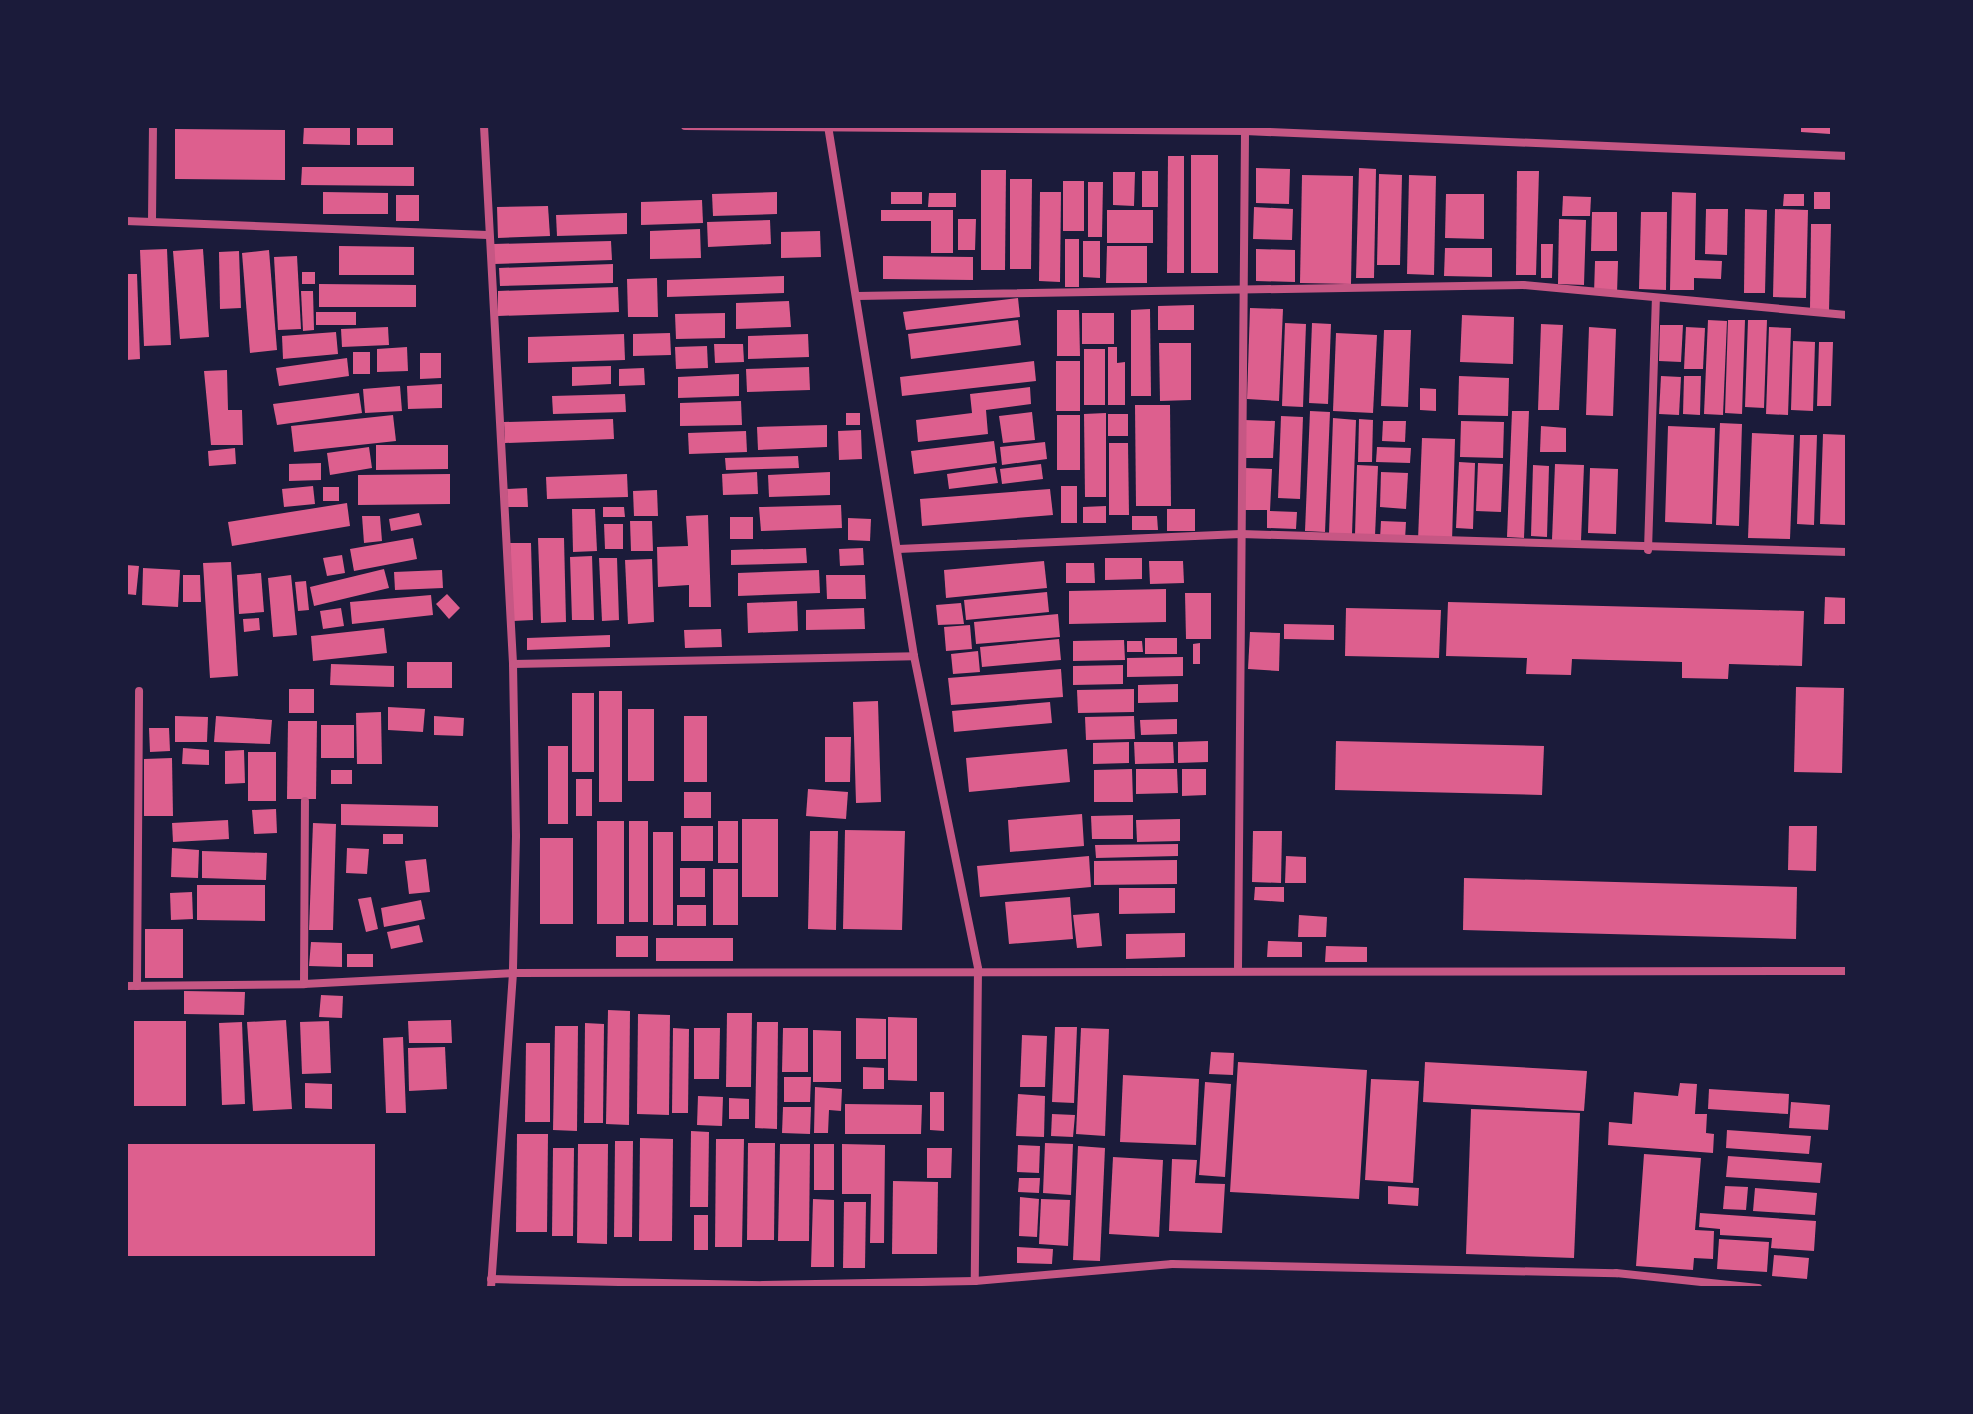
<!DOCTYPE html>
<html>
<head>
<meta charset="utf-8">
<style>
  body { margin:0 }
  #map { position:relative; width:1973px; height:1414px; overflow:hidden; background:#1b1b3a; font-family:Quicksand,sans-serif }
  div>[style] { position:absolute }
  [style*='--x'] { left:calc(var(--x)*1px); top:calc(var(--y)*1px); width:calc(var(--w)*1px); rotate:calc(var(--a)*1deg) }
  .building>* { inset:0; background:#dd5f8e }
  .minor>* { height:8px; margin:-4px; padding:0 4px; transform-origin:4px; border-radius:4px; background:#c65784 }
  span { translate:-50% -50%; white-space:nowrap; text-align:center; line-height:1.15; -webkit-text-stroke:6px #1b1b3a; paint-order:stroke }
  .frame { position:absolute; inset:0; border:128px solid #1b1b3a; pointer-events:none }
</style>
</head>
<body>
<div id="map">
  <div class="building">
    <div style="clip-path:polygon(304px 126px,350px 126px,350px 145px,303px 144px)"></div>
    <div style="clip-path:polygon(357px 126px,393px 126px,393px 145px,357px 145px)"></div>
    <div style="clip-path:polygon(1801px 126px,1830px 126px,1830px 134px,1801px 132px)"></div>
    <div style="clip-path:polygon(175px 129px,285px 130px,285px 180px,175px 179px)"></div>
    <div style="clip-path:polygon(1191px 155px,1218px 155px,1218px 273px,1191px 273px)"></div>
    <div style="clip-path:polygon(1168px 156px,1184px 156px,1184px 273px,1167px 273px)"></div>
    <div style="clip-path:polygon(302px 167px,414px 167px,414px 186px,301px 185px)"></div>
    <div style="clip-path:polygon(1256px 168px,1290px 169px,1289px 204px,1256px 203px)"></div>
    <div style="clip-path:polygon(1359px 168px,1376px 169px,1374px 278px,1356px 278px)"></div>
    <div style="clip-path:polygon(981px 170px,1006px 170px,1005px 270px,981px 270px)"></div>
    <div style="clip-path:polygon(1142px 171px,1158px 171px,1158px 207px,1142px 207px)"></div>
    <div style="clip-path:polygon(1517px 171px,1539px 171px,1536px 275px,1516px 275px)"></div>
    <div style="clip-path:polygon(1113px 172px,1135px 172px,1134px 206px,1113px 205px)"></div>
    <div style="clip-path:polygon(1379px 174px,1402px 175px,1400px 265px,1377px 265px)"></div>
    <div style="clip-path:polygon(1302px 175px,1353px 176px,1351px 284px,1300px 283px)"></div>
    <div style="clip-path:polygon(1409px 175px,1436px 176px,1434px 275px,1407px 274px)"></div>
    <div style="clip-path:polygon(1010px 179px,1032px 179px,1031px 269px,1010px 269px)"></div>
    <div style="clip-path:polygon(1063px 181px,1084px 181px,1084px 231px,1063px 231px)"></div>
    <div style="clip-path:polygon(1088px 182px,1103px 182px,1102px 237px,1088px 237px)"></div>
    <div style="clip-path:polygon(323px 192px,388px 193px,388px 214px,323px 214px)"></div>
    <div style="clip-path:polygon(777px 192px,777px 214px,713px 216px,712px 194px)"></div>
    <div style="clip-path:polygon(891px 192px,922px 192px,922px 204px,891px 204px)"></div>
    <div style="clip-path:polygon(1040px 192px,1061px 192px,1060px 282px,1039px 281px)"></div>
    <div style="clip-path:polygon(1672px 192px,1696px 193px,1695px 260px,1722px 261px,1721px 279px,1694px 278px,1694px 290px,1670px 290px)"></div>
    <div style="clip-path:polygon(1814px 192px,1830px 192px,1830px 209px,1814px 209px)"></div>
    <div style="clip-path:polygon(929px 193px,956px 193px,956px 207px,928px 207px)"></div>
    <div style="clip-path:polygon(1446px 194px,1484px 194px,1484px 239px,1445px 238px)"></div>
    <div style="clip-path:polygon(1784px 194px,1804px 194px,1804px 206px,1783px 206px)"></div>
    <div style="clip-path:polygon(396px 195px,419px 195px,419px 221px,396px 221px)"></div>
    <div style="clip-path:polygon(1563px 196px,1591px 197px,1590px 216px,1562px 216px)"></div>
    <div style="clip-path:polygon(702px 200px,703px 223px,641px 225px,641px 202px)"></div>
    <div style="clip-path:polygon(548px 206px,550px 236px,498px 238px,497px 207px)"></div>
    <div style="clip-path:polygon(1254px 207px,1293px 209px,1292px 240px,1253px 239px)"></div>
    <div style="clip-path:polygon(1706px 209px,1728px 209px,1727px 255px,1705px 254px)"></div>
    <div style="clip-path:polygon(1745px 209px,1767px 210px,1765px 293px,1744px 293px)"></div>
    <div style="clip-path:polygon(1775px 209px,1808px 210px,1806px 298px,1773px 297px)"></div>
    <div style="clip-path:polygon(881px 210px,953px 210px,953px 253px,931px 253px,931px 221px,881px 221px)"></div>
    <div style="clip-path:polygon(1107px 210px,1153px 210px,1153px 243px,1107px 243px)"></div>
    <div style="clip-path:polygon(1592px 212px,1617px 212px,1617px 251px,1591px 251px)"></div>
    <div style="clip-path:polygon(1641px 212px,1667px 212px,1666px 290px,1639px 289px)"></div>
    <div style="clip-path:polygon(627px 213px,627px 234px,557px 236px,556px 215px)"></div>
    <div style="clip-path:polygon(958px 219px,976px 219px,975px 250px,958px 250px)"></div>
    <div style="clip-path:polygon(1559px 219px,1586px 220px,1584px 285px,1558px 284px)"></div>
    <div style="clip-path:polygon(770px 220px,771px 244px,708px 247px,707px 222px)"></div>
    <div style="clip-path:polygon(1811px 224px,1831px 224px,1829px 311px,1810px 310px)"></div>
    <div style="clip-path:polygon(700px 229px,701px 258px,650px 259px,650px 231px)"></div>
    <div style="clip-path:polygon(820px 231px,821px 257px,781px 258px,781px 232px)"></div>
    <div style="clip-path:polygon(1065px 239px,1079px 239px,1079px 287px,1065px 287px)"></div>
    <div style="clip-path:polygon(611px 241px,612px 260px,494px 264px,494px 244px)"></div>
    <div style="clip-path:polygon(1083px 241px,1100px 241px,1100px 278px,1083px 277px)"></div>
    <div style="clip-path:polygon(1541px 244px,1553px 244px,1552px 278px,1541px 278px)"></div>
    <div style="clip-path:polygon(339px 246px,414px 247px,414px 275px,339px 275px)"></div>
    <div style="clip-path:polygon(1107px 246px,1147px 246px,1147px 283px,1106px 283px)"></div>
    <div style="clip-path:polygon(1445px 248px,1492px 248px,1492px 277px,1444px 276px)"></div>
    <div style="clip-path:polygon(167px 249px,171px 345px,144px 346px,140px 250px)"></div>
    <div style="clip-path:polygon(203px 249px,209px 337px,180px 339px,173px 251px)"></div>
    <div style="clip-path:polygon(1256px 249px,1295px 250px,1295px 282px,1256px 281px)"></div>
    <div style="clip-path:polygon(269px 250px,277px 350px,250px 353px,242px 253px)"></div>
    <div style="clip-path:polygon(239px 251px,241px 308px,220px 309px,219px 252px)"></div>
    <div style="clip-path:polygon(297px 256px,301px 329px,278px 330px,274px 257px)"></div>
    <div style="clip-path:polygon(883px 256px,973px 257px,973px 280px,883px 279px)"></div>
    <div style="clip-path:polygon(1595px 261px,1618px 261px,1617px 293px,1594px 293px)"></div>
    <div style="clip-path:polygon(613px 264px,613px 283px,500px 286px,499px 268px)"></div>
    <div style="clip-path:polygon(302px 272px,315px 272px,315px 284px,302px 284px)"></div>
    <div style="clip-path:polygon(126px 274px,137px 274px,140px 359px,126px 360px)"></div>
    <div style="clip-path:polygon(784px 276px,784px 293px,667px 297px,667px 280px)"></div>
    <div style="clip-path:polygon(657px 278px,658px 317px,628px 317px,627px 279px)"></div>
    <div style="clip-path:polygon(319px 284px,416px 285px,416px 307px,319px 307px)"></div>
    <div style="clip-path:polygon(618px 287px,619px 312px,498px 316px,498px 291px)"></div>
    <div style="clip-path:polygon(301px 291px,313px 291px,314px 330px,303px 331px)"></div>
    <div style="clip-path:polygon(1018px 298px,1020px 317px,906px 330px,903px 312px)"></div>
    <div style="clip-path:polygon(789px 301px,791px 327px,736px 329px,736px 303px)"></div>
    <div style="clip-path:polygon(1194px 305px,1194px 330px,1158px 330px,1158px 306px)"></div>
    <div style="clip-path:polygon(1250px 308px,1283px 309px,1279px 401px,1247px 399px)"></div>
    <div style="clip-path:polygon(1150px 309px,1151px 396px,1131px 396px,1131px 310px)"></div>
    <div style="clip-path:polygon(1057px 310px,1079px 310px,1080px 356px,1057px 356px)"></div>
    <div style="clip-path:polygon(316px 312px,356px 312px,356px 325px,316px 325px)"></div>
    <div style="clip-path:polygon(725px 313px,725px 338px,676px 339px,675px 314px)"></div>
    <div style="clip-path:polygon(1082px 313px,1114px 313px,1114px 344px,1082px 344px)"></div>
    <div style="clip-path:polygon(1462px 315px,1514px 317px,1513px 364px,1460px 362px)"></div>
    <div style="clip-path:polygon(1018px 320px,1021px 345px,911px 359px,908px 334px)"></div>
    <div style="clip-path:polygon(1708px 320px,1727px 321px,1723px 415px,1704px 414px)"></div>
    <div style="clip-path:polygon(1728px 320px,1745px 320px,1742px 414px,1725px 413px)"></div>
    <div style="clip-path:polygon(1748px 320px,1767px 320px,1764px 408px,1745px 407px)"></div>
    <div style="clip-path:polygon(1285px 323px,1306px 324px,1303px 407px,1282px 406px)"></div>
    <div style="clip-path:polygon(1312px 323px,1331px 324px,1328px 404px,1309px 403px)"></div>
    <div style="clip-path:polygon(1541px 324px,1563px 325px,1559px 410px,1538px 410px)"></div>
    <div style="clip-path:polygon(1660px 325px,1683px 325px,1681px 362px,1659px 361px)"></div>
    <div style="clip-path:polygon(388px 327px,389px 345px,342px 347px,341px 329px)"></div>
    <div style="clip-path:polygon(1589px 327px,1616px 329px,1613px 416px,1586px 415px)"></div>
    <div style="clip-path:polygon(1686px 327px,1705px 328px,1703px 369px,1684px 369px)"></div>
    <div style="clip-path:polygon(1769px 327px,1791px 328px,1788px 415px,1766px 414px)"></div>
    <div style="clip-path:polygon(1384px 330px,1411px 330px,1408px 407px,1381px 406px)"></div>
    <div style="clip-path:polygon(336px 332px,338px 354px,283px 359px,282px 336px)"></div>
    <div style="clip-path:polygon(670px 333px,671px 355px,633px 356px,633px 334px)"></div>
    <div style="clip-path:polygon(1336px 333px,1377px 335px,1373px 413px,1333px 411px)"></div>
    <div style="clip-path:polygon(624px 334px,625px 360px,528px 363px,528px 337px)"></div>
    <div style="clip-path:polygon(808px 334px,809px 357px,748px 359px,748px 336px)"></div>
    <div style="clip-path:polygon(1793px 341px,1815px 342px,1813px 411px,1791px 410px)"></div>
    <div style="clip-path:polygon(1819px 342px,1833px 342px,1831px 406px,1817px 406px)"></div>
    <div style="clip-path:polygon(1159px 343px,1191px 343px,1191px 400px,1160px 401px)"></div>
    <div style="clip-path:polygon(714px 344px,743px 344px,744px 362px,715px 363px)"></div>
    <div style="clip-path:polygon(707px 346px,708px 368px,676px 369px,675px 347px)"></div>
    <div style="clip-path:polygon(407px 347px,408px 371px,377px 372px,377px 349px)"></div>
    <div style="clip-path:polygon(1108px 347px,1117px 347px,1117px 363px,1125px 362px,1125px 405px,1108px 405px)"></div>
    <div style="clip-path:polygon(1084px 349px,1105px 349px,1105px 405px,1084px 405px)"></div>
    <div style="clip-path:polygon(353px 352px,370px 352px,370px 374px,353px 374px)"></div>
    <div style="clip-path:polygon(420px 353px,441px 353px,441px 378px,420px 379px)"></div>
    <div style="clip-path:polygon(347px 358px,349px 376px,279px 386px,276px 368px)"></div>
    <div style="clip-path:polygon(1034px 361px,1036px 381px,902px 396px,900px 377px)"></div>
    <div style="clip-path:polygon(1056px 361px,1080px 361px,1080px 411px,1056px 411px)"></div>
    <div style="clip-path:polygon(611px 366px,611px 384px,572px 386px,572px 367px)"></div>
    <div style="clip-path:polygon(809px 367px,810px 390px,747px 392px,746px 369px)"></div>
    <div style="clip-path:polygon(644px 368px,645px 385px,619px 386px,619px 369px)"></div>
    <div style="clip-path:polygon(227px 370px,228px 410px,242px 410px,243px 445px,211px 445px,204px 371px)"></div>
    <div style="clip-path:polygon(739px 374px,739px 396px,678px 398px,678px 377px)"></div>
    <div style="clip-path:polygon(1459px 376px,1509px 378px,1508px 416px,1458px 415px)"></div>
    <div style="clip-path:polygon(1661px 376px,1681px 377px,1679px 415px,1659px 414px)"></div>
    <div style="clip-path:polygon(1684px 376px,1701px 376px,1700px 415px,1683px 414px)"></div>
    <div style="clip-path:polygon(442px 384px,442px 408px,408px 409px,407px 386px)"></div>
    <div style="clip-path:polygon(400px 386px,402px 411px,365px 413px,363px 389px)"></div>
    <div style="clip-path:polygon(1030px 387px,1031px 404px,986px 410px,988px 434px,918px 442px,916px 420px,972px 413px,970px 394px)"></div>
    <div style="clip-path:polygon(1420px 388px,1436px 389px,1436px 411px,1420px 410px)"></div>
    <div style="clip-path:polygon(359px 393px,362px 413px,277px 425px,273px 404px)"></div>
    <div style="clip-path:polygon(625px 394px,626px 412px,553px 414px,552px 396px)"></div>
    <div style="clip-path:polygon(741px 401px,742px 425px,680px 426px,680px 403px)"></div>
    <div style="clip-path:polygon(1135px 405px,1170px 405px,1171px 506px,1136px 506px)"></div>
    <div style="clip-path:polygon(1310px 411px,1330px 412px,1325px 532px,1305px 531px)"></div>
    <div style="clip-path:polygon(1512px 411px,1529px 411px,1524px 538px,1507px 537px)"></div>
    <div style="clip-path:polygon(1032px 412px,1035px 440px,1003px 443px,999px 416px)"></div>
    <div style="clip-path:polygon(846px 413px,860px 413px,860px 425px,846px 425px)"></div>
    <div style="clip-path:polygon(1106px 413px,1106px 497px,1085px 497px,1084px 414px)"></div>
    <div style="clip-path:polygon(1108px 414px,1128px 414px,1128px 436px,1108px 436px)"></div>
    <div style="clip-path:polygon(393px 415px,396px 441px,294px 452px,291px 426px)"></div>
    <div style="clip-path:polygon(1057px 415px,1080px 415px,1080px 470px,1057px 470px)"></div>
    <div style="clip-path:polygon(1281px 416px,1303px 417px,1300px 499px,1278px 498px)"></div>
    <div style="clip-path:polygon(1333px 418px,1356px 420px,1352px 534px,1329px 534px)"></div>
    <div style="clip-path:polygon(613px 419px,614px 439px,505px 443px,504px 422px)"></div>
    <div style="clip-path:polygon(1359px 419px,1373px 420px,1372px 462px,1358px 462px)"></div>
    <div style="clip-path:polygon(1244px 420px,1275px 421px,1273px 458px,1243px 458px)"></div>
    <div style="clip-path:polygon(1383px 421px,1406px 421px,1405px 442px,1382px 441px)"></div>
    <div style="clip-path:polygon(1461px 421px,1504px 422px,1503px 458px,1460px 457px)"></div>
    <div style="clip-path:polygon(1720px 423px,1742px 424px,1739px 526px,1716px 525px)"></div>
    <div style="clip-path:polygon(827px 425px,827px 447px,758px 450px,757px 427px)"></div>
    <div style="clip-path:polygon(1541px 426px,1566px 428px,1566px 452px,1540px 452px)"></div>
    <div style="clip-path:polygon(1668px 426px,1715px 428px,1712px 524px,1665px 522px)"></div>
    <div style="clip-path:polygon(861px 430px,862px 459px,839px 460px,838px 431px)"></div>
    <div style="clip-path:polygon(746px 431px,747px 452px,689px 454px,688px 433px)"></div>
    <div style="clip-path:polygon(1752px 433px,1794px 435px,1790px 539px,1748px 538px)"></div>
    <div style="clip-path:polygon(1823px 434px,1847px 435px,1845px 525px,1820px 524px)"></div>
    <div style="clip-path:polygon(1800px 435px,1817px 435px,1814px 525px,1797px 524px)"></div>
    <div style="clip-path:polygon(1422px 438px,1455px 439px,1452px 541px,1418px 540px)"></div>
    <div style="clip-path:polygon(994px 441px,997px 463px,914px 474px,911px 451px)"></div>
    <div style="clip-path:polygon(1045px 442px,1047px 459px,1002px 465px,1000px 447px)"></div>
    <div style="clip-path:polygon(1109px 443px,1128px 443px,1129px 515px,1109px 515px)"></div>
    <div style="clip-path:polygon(376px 445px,448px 445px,448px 469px,376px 470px)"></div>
    <div style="clip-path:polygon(369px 447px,372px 468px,330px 475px,327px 453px)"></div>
    <div style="clip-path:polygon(1377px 447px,1411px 448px,1410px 463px,1376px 462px)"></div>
    <div style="clip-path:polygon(235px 448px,236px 464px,209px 466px,208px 451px)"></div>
    <div style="clip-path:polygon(798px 456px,799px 468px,726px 470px,725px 458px)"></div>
    <div style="clip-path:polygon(1459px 462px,1475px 463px,1473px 529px,1456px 528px)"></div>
    <div style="clip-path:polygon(321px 463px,321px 480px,289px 481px,289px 464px)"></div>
    <div style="clip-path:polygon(1478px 463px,1503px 464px,1501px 512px,1476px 511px)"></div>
    <div style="clip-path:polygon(1041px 464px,1043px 479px,1002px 484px,1000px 469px)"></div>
    <div style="clip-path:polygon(1555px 464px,1584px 465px,1581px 541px,1552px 540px)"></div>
    <div style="clip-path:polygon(1357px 465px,1378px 466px,1375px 536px,1355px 535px)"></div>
    <div style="clip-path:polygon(1533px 465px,1549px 466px,1547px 537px,1531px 536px)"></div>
    <div style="clip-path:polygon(995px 467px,998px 483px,949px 489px,947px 474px)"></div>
    <div style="clip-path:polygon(1245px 468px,1272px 469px,1270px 511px,1297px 512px,1296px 529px,1267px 528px,1267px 510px,1244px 510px)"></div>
    <div style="clip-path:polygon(1590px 468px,1618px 469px,1616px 534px,1588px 533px)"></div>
    <div style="clip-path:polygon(757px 472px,758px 494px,723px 495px,722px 474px)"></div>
    <div style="clip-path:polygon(830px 472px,830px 495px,769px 497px,768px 475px)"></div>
    <div style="clip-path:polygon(1381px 472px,1408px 473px,1406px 509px,1380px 507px)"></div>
    <div style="clip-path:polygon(450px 474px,450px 504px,358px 505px,358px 475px)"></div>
    <div style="clip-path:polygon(627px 474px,628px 497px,547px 499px,546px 477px)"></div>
    <div style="clip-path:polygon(313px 486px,315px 504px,284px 507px,282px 489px)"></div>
    <div style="clip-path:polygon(1061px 486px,1077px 486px,1077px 523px,1061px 523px)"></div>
    <div style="clip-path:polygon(323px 487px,339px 487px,339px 501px,323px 501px)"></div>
    <div style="clip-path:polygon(527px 488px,528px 507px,508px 507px,507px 489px)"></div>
    <div style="clip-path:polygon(1050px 489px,1053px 515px,922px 526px,920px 499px)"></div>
    <div style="clip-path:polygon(657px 490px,658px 516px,634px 516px,633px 491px)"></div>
    <div style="clip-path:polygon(347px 503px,350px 526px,232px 546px,228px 522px)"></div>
    <div style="clip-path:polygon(841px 505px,842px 528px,761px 531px,759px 507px)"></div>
    <div style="clip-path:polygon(1106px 506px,1106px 523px,1083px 523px,1083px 507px)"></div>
    <div style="clip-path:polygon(603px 507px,624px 507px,625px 517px,603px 517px)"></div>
    <div style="clip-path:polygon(572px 509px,595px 509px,597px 551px,573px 552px)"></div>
    <div style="clip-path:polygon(1167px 509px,1195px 509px,1195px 531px,1167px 531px)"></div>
    <div style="clip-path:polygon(419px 513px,422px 525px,391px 531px,389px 519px)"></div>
    <div style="clip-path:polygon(708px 515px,711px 607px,689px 607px,689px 585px,658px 587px,657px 547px,688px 546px,686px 516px)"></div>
    <div style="clip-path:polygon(362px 516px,380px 516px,382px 541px,364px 543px)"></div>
    <div style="clip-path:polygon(1132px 516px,1157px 516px,1158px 530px,1132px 530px)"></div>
    <div style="clip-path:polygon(730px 517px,753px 517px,753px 539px,730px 539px)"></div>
    <div style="clip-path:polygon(848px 518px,871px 519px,870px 541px,848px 540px)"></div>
    <div style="clip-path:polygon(630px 521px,652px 521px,653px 551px,631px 551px)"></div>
    <div style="clip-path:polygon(1381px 521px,1406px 522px,1405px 540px,1380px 539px)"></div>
    <div style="clip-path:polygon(604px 524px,623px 524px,623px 549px,605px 549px)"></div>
    <div style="clip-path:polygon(413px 538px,417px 559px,354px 571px,350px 549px)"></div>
    <div style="clip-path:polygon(538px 538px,564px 538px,566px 622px,541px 623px)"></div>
    <div style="clip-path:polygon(510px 543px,531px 543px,533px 620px,513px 621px)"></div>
    <div style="clip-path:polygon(806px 548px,807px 563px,731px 565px,731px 550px)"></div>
    <div style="clip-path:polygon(863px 548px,864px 565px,840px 566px,839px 549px)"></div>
    <div style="clip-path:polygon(342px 555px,345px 573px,327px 576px,323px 558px)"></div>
    <div style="clip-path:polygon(592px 556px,594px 620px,572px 620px,570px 557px)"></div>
    <div style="clip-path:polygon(599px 558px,617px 558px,619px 620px,602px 621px)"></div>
    <div style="clip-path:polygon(1105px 558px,1142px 558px,1142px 579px,1105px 580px)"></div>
    <div style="clip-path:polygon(652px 559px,654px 622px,628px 624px,625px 560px)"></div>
    <div style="clip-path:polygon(1044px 561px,1047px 588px,946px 598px,944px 570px)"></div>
    <div style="clip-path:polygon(1149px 561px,1183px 561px,1184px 583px,1150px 584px)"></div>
    <div style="clip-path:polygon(231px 562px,238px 676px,210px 678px,203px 563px)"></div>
    <div style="clip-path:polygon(1066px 563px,1094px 563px,1095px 583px,1066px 583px)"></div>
    <div style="clip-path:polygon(126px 565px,139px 566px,136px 595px,126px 594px)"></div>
    <div style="clip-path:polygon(143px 568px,180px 570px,178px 607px,142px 605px)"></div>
    <div style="clip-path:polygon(384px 569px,389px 588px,314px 606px,310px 587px)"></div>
    <div style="clip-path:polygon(442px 570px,443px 588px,395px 590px,394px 572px)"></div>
    <div style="clip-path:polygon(819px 570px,820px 593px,738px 596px,738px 573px)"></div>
    <div style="clip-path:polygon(261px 573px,264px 612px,239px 614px,237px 575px)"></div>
    <div style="clip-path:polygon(183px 575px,200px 575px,201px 602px,183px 602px)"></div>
    <div style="clip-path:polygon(291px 575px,297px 635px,273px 637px,268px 578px)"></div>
    <div style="clip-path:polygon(826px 575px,865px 575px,866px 599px,827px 599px)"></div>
    <div style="clip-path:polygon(306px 581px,309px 610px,298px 611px,295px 582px)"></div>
    <div style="clip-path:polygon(1166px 589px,1166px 622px,1069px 624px,1069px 591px)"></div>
    <div style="clip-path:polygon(1047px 592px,1049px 612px,966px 620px,964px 600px)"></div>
    <div style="clip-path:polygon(1185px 593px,1211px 593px,1211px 639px,1186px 639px)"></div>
    <div style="clip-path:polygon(447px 594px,460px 608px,449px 619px,436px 604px)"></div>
    <div style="clip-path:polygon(431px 595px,433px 615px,352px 624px,350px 602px)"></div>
    <div style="clip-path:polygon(1825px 597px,1847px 598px,1847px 624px,1824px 624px)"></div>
    <div style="clip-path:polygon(797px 601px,798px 631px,748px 633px,747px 603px)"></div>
    <div style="clip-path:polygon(1448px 602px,1804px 611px,1802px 666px,1729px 664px,1728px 679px,1682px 678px,1682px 662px,1572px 659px,1571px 675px,1526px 674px,1527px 658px,1446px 656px)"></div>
    <div style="clip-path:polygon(961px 603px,964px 624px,938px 625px,936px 605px)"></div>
    <div style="clip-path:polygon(341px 608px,344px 626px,323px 629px,320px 611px)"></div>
    <div style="clip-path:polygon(864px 608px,865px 629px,806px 630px,806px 610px)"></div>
    <div style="clip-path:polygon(1346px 608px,1441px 610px,1439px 658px,1345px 656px)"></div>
    <div style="clip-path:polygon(1058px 614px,1060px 637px,976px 644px,974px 622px)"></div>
    <div style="clip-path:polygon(259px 618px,260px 630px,244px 632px,243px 619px)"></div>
    <div style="clip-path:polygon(1284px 624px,1334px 625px,1334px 640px,1284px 639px)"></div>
    <div style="clip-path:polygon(970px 625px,972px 649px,946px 651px,944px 627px)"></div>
    <div style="clip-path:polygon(384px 628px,387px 653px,313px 661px,311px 636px)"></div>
    <div style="clip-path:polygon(721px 629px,722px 647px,685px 648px,684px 630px)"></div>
    <div style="clip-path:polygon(1250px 632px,1280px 633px,1279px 671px,1248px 669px)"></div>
    <div style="clip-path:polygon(610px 635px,610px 647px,527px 650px,527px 638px)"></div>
    <div style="clip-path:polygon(1145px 638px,1177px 638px,1177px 654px,1145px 654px)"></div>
    <div style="clip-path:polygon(1059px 639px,1061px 660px,982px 667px,980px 647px)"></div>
    <div style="clip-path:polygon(1124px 640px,1125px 660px,1073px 661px,1073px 641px)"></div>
    <div style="clip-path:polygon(1127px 641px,1142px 641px,1143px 652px,1127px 652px)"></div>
    <div style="clip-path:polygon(1200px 643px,1200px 664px,1193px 664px,1193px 644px)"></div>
    <div style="clip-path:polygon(978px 651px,980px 672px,953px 674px,951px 654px)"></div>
    <div style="clip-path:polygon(1183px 657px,1183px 676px,1127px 677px,1127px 658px)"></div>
    <div style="clip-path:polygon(407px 662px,452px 662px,452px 688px,407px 688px)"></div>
    <div style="clip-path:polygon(331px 664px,394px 666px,394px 687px,330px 685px)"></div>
    <div style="clip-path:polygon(1123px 665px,1123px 684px,1073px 685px,1073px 666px)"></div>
    <div style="clip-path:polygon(1061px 669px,1063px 697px,951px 705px,948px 678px)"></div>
    <div style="clip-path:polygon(1178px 684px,1178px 702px,1138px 703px,1138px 685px)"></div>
    <div style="clip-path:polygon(1796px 687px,1844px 688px,1842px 773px,1794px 772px)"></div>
    <div style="clip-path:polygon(289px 689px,314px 689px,314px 713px,289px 713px)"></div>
    <div style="clip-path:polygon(1134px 689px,1134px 712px,1078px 713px,1077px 690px)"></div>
    <div style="clip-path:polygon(599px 691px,622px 691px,622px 802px,599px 802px)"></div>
    <div style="clip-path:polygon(572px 693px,594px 693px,594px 772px,572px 772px)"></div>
    <div style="clip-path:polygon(878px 701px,881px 802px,856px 803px,853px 702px)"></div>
    <div style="clip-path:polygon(1050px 702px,1052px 723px,954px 732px,952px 711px)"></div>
    <div style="clip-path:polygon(388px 707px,425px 709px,423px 732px,388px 730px)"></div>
    <div style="clip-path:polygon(628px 709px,654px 709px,654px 781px,628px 781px)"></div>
    <div style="clip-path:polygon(381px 712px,382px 764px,357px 764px,356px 713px)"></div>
    <div style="clip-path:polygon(175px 716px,208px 717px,207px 742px,175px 742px)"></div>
    <div style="clip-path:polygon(216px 716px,272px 720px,270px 744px,214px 742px)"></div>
    <div style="clip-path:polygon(434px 716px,464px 718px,463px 736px,434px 735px)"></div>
    <div style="clip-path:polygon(684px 716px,707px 716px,707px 782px,684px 782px)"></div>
    <div style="clip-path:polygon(1134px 716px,1135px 739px,1086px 740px,1085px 717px)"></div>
    <div style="clip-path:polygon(1177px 719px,1177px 734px,1141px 735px,1140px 720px)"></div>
    <div style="clip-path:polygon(288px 721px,317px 721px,316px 799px,287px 799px)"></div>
    <div style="clip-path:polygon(321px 725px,354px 725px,354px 758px,321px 758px)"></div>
    <div style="clip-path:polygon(149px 728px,169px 728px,170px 751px,150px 752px)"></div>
    <div style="clip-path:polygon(825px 737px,851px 737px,850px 782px,825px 782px)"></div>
    <div style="clip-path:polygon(1208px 741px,1208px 762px,1178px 763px,1178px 742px)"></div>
    <div style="clip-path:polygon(1336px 741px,1544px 746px,1542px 795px,1335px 790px)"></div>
    <div style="clip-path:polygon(1129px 742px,1129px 763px,1093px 764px,1093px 743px)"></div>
    <div style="clip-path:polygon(1134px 742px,1173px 742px,1174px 763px,1135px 764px)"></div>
    <div style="clip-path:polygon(548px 746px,568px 746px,568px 824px,548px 824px)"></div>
    <div style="clip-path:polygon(183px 748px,209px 750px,209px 765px,182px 764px)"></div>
    <div style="clip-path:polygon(1067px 749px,1070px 782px,969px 792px,966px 758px)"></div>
    <div style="clip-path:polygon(244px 750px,245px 783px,225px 784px,225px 751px)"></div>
    <div style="clip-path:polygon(248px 752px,276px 752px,276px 801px,248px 801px)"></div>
    <div style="clip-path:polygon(172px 758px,173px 816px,144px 816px,144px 759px)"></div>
    <div style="clip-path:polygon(1132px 769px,1133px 802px,1094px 802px,1094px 770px)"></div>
    <div style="clip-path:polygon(1136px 769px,1177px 769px,1178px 793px,1136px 794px)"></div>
    <div style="clip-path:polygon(1182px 769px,1206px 769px,1206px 795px,1182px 796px)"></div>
    <div style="clip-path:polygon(331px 770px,352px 770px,352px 784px,331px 784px)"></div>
    <div style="clip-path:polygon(576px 779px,592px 779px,592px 816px,576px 816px)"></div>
    <div style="clip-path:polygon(808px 789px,848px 792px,846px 819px,806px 816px)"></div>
    <div style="clip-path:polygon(684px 792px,711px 792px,711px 818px,684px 818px)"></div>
    <div style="clip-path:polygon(341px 804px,438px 806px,438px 827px,341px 825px)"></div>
    <div style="clip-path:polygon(276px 809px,277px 833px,254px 834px,252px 810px)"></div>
    <div style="clip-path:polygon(1082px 814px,1084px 846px,1010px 852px,1008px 820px)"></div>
    <div style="clip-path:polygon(1133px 815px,1133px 839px,1092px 839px,1091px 816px)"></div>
    <div style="clip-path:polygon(742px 819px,778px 819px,778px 897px,742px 897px)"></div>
    <div style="clip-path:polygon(1180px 819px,1180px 841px,1137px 842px,1136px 820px)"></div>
    <div style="clip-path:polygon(228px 820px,229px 839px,173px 842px,172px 823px)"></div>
    <div style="clip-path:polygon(597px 821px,624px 821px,624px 924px,597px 924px)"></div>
    <div style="clip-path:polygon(629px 821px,648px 821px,648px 922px,629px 922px)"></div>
    <div style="clip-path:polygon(718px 821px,738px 821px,738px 863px,718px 863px)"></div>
    <div style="clip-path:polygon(313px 823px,336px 824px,333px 930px,309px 930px)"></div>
    <div style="clip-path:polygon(681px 826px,713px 826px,713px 861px,681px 861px)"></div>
    <div style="clip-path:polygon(1789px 826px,1817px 826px,1816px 871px,1788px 870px)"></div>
    <div style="clip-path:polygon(845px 830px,905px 831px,902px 930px,843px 929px)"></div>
    <div style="clip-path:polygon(810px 831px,838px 831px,836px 930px,808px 929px)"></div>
    <div style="clip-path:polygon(1253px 831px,1282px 831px,1281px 883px,1252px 882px)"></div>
    <div style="clip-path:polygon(653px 832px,673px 832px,673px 925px,653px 925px)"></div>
    <div style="clip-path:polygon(383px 834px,403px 834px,403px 844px,383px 844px)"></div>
    <div style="clip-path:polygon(540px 838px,573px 838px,573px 924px,540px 924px)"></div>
    <div style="clip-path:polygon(1178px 844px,1178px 856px,1096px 858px,1095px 845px)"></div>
    <div style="clip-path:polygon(172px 848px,199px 850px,198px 878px,171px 877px)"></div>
    <div style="clip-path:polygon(347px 848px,369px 849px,367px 874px,346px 873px)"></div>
    <div style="clip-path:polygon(202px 851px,267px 853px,266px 880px,202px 878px)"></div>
    <div style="clip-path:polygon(1089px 856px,1091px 887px,980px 897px,977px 866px)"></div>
    <div style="clip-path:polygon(1286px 856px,1306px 857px,1306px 883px,1285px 883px)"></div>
    <div style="clip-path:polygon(426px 859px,430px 892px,409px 894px,405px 861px)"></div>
    <div style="clip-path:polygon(1177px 860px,1177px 884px,1094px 885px,1094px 861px)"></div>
    <div style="clip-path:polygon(680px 868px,705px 868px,705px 897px,680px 897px)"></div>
    <div style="clip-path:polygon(713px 869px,738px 869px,738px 925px,713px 925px)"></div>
    <div style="clip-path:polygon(1464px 878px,1797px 887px,1796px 939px,1463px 930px)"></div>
    <div style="clip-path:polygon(197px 885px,265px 885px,265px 921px,197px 920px)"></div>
    <div style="clip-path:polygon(1255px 887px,1284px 887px,1284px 902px,1254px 900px)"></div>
    <div style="clip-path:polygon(1119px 888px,1175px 888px,1175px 913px,1119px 914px)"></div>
    <div style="clip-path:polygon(192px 892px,193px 919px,171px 920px,170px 893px)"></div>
    <div style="clip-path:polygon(371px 897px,378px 929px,366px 932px,358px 899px)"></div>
    <div style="clip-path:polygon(1070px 897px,1073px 939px,1009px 944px,1005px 902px)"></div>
    <div style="clip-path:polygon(421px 900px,425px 919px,384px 927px,381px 908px)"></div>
    <div style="clip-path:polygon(677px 905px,706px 905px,706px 926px,677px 926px)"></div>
    <div style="clip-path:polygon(1099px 913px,1102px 946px,1077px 948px,1073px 915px)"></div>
    <div style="clip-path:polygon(1299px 915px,1327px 917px,1326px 937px,1298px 937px)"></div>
    <div style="clip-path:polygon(419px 925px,423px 942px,391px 949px,387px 932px)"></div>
    <div style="clip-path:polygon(145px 929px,183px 929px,183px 978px,145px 978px)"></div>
    <div style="clip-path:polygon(1185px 933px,1185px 957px,1126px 959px,1126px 934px)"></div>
    <div style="clip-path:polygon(616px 936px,648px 936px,648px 957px,616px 957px)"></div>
    <div style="clip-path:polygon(656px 938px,733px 938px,733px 961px,656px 961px)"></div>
    <div style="clip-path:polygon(1268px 941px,1302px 942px,1302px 957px,1267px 957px)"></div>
    <div style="clip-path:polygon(311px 942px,342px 943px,342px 967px,309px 966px)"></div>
    <div style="clip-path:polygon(1326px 946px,1367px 947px,1367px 962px,1325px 962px)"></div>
    <div style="clip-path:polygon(347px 954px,373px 954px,373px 967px,347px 967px)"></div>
    <div style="clip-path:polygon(184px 991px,245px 992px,244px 1015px,184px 1014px)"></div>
    <div style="clip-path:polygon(321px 995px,343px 996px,342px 1018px,319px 1017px)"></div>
    <div style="clip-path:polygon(608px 1010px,630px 1011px,629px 1125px,606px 1124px)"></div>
    <div style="clip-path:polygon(727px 1013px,752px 1013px,751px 1087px,726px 1087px)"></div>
    <div style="clip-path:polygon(638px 1014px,670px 1015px,669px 1115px,637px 1114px)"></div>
    <div style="clip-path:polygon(888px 1017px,917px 1018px,917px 1081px,888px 1080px)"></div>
    <div style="clip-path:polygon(856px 1018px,886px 1019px,886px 1059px,856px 1059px)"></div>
    <div style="clip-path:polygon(286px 1020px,292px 1109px,253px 1111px,247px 1022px)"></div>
    <div style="clip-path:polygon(451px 1020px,452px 1043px,409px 1043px,408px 1021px)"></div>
    <div style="clip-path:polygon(134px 1021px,186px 1021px,186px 1106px,134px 1106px)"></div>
    <div style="clip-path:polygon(329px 1021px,331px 1073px,302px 1074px,300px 1022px)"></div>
    <div style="clip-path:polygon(242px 1022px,245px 1104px,222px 1105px,219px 1023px)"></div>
    <div style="clip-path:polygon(757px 1022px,778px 1022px,777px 1129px,755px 1128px)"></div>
    <div style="clip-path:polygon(585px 1023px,604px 1024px,603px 1123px,584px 1123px)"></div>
    <div style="clip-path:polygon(555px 1026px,578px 1026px,577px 1131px,553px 1130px)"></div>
    <div style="clip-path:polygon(1055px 1027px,1077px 1027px,1074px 1103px,1052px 1102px)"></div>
    <div style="clip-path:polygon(673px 1028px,689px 1029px,688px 1113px,672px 1113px)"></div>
    <div style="clip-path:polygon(694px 1028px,720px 1028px,719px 1079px,694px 1079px)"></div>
    <div style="clip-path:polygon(783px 1028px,808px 1028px,808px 1072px,782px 1072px)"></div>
    <div style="clip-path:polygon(1081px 1028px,1109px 1029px,1105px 1136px,1076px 1134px)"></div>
    <div style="clip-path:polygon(813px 1030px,841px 1031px,841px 1082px,813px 1082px)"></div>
    <div style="clip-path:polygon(1022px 1035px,1047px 1036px,1045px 1087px,1020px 1087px)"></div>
    <div style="clip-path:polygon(403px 1037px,406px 1113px,386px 1113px,383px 1038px)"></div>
    <div style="clip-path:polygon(526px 1043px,550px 1043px,550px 1122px,525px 1122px)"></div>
    <div style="clip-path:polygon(445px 1047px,447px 1089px,409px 1091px,408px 1048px)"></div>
    <div style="clip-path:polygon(1211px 1052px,1234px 1053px,1233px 1075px,1209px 1074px)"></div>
    <div style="clip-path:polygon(1238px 1062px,1367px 1070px,1359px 1199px,1230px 1192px)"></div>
    <div style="clip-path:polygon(1425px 1062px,1587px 1071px,1584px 1111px,1423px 1102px)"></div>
    <div style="clip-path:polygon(863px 1067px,884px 1068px,884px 1089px,863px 1089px)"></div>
    <div style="clip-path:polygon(1123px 1075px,1199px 1079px,1196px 1145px,1120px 1142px)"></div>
    <div style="clip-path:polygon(784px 1077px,811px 1077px,810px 1102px,784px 1102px)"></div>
    <div style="clip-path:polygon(1371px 1079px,1419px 1081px,1413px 1183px,1365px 1180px)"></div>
    <div style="clip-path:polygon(1205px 1082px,1231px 1084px,1225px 1177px,1199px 1175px)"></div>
    <div style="clip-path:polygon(305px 1083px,332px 1084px,332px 1109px,305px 1108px)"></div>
    <div style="clip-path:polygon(1680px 1083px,1697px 1084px,1695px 1114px,1707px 1114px,1706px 1133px,1714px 1134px,1713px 1153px,1608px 1145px,1609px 1122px,1632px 1124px,1634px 1092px,1678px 1096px)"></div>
    <div style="clip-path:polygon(815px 1087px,842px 1089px,841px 1111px,829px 1110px,828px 1133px,814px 1133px)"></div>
    <div style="clip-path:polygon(1709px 1089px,1789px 1094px,1788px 1114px,1708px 1109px)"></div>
    <div style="clip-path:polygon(930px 1092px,944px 1092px,944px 1131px,930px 1130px)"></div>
    <div style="clip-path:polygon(1018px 1094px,1045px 1096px,1044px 1137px,1016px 1136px)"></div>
    <div style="clip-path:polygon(698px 1096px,723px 1097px,722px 1126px,697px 1125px)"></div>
    <div style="clip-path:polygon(729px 1098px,749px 1099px,749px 1119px,729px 1119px)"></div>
    <div style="clip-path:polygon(1791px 1102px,1830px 1105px,1828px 1130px,1789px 1128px)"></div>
    <div style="clip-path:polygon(845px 1104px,922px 1105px,921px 1134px,845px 1134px)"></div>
    <div style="clip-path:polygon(783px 1107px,811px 1107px,810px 1134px,782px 1133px)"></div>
    <div style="clip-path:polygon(1471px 1109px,1580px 1113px,1574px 1258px,1466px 1254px)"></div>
    <div style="clip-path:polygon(1052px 1114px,1075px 1115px,1073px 1137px,1051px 1136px)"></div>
    <div style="clip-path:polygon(1727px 1130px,1811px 1136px,1809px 1154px,1726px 1148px)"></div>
    <div style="clip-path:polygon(691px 1131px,709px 1132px,708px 1207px,690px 1207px)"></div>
    <div style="clip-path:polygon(517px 1134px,548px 1134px,547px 1232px,516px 1232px)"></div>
    <div style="clip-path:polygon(640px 1138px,673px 1139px,672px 1241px,639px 1241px)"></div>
    <div style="clip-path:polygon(716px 1139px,744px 1139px,742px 1247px,715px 1247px)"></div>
    <div style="clip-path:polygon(615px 1141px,633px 1141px,632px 1237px,614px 1237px)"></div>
    <div style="clip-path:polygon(748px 1143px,775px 1143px,774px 1240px,747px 1240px)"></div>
    <div style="clip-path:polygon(1045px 1143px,1073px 1144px,1071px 1195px,1043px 1193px)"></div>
    <div style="clip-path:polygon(126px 1144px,375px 1144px,375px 1256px,126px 1256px)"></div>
    <div style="clip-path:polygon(578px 1144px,608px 1144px,607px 1244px,577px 1243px)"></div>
    <div style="clip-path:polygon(780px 1144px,810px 1144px,809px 1241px,778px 1241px)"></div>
    <div style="clip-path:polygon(814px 1144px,834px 1144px,834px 1190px,814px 1190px)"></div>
    <div style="clip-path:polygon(842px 1144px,885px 1145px,884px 1243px,870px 1243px,871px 1194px,842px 1194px)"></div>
    <div style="clip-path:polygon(1018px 1145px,1040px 1146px,1039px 1173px,1017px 1172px)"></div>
    <div style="clip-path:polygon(1078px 1146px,1105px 1148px,1100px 1261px,1073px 1260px)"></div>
    <div style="clip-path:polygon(553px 1148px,574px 1148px,573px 1236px,552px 1236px)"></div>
    <div style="clip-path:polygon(927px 1148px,952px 1148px,951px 1178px,927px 1178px)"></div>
    <div style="clip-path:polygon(1644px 1154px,1701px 1158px,1695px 1230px,1714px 1231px,1713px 1259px,1694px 1258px,1693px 1270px,1636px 1266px)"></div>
    <div style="clip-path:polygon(1728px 1156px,1822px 1163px,1820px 1183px,1726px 1177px)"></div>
    <div style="clip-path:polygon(1113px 1157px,1163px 1160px,1159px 1237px,1109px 1234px)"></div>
    <div style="clip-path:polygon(1172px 1159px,1197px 1160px,1195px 1183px,1225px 1184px,1222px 1233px,1169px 1231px)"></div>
    <div style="clip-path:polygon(1019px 1178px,1040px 1178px,1039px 1193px,1018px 1192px)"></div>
    <div style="clip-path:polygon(893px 1181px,938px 1182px,937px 1254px,892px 1254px)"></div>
    <div style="clip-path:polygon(1388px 1186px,1419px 1188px,1418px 1206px,1388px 1204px)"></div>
    <div style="clip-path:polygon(1725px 1186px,1748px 1187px,1746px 1210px,1723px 1209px)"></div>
    <div style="clip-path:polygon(1755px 1188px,1817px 1193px,1815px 1215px,1753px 1211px)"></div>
    <div style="clip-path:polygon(1020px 1197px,1039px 1199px,1037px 1237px,1019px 1236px)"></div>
    <div style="clip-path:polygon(813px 1199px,834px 1200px,834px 1267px,811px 1267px)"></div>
    <div style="clip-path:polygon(1041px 1199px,1070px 1200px,1068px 1246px,1039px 1244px)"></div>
    <div style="clip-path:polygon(844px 1202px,866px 1202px,865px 1268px,843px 1268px)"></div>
    <div style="clip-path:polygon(1700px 1213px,1816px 1221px,1814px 1251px,1771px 1248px,1772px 1238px,1720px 1235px,1720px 1229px,1699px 1227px)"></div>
    <div style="clip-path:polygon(694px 1215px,708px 1215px,708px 1250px,694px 1250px)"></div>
    <div style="clip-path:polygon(1719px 1239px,1769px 1242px,1767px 1272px,1717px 1269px)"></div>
    <div style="clip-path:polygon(1017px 1247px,1053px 1249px,1052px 1264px,1017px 1263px)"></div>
    <div style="clip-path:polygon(1774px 1255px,1809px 1258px,1807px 1279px,1772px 1276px)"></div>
  </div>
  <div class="minor">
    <div style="--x:484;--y:126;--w:539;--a:86.91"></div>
    <div style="--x:513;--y:664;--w:172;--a:89"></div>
    <div style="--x:516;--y:836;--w:137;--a:91.3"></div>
    <div style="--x:513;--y:973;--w:316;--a:94"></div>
    <div style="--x:685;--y:126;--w:560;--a:0.51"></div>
    <div style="--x:1245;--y:131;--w:603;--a:2.38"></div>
    <div style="--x:828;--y:126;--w:537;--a:80.78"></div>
    <div style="--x:914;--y:656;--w:319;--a:78.4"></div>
    <div style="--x:978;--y:969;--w:312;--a:90.6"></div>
    <div style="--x:152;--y:220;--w:94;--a:-89.4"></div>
    <div style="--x:126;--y:221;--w:362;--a:2.2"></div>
    <div style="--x:857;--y:296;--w:666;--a:-0.95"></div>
    <div style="--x:1523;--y:285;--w:325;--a:5.3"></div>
    <div style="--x:898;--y:549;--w:343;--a:-2.5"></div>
    <div style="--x:1241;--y:534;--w:606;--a:1.7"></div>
    <div style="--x:1648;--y:550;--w:250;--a:-88.2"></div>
    <div style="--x:513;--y:664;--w:401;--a:-1.1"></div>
    <div style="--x:1238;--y:969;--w:838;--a:-89.52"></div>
    <div style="--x:304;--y:984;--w:183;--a:-89.7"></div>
    <div style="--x:126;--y:986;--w:178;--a:-0.6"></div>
    <div style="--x:304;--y:984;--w:209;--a:-3"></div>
    <div style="--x:513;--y:973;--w:1334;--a:-0.09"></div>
    <div style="--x:137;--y:986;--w:295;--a:-89.6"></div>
    <div style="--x:491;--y:1279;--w:272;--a:1.3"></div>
    <div style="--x:763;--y:1285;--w:212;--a:-1.1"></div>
    <div style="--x:975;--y:1281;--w:198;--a:-4.9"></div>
    <div style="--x:1172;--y:1264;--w:444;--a:1.2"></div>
    <div style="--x:1616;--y:1273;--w:143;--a:6"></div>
  </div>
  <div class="frame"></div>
</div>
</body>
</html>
